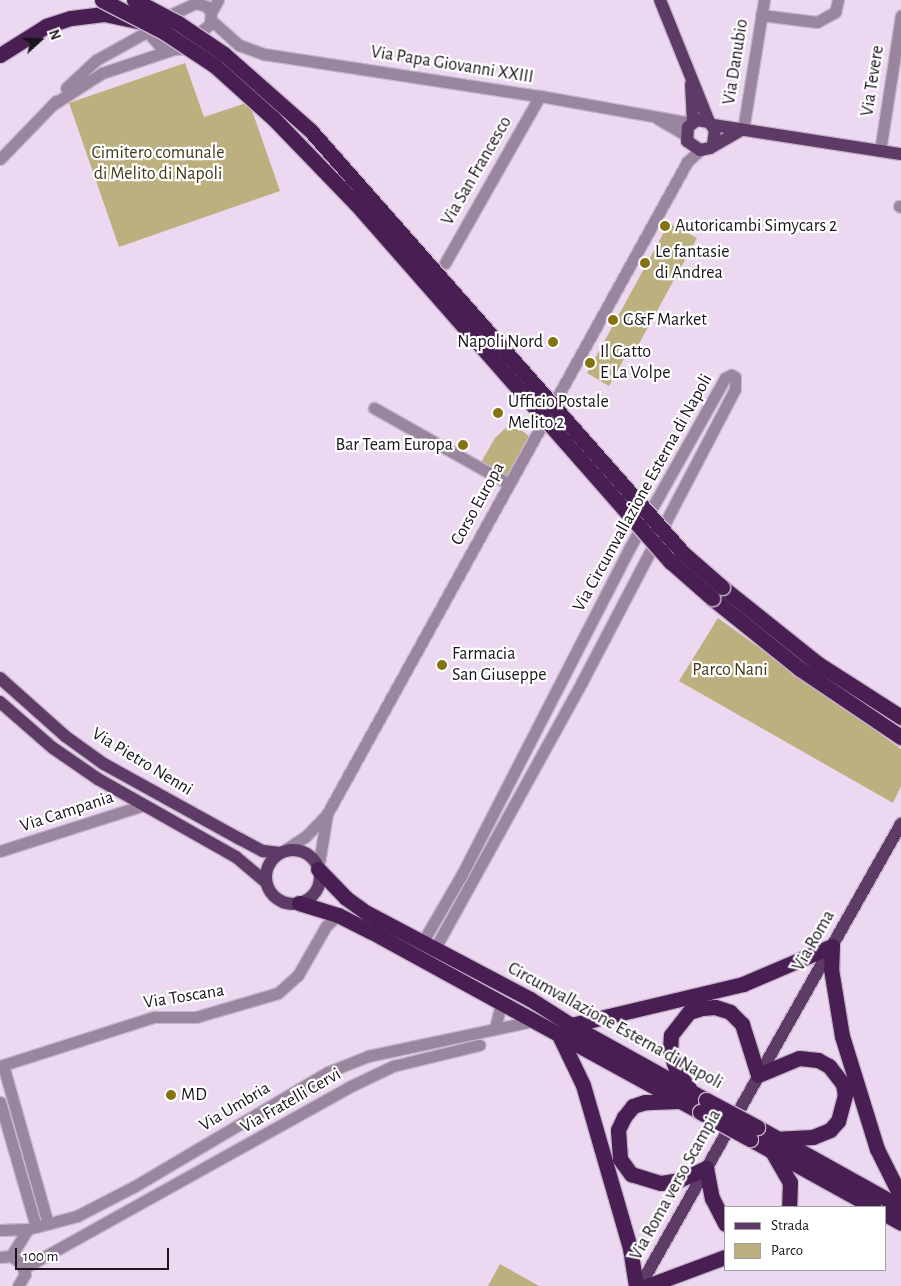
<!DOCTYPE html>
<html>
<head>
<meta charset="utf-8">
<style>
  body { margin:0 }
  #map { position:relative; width:901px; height:1286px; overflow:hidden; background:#ecd8f1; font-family:"Alegreya Sans",sans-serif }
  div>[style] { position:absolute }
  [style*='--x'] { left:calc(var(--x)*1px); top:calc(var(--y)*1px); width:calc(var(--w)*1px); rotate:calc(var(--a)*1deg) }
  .green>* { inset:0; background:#bcb07e }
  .roads { filter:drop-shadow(1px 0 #c6b5cb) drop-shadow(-1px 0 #c6b5cb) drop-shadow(0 1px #c6b5cb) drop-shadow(0 -1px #c6b5cb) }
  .minor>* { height:11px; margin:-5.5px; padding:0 5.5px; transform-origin:5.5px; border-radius:5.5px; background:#9a859f }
  .major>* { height:12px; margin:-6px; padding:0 6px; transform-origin:6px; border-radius:6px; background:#5e3b67 }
  .major>.ring { margin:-6px; padding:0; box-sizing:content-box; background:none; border:12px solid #5e3b67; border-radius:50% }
  .highway>* { height:15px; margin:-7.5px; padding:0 7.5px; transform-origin:7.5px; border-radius:7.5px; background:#491f53 }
  .bridges { filter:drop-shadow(1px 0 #c6b5cb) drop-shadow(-1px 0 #c6b5cb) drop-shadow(0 1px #c6b5cb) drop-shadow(0 -1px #c6b5cb) }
  .highway-bridge>* { height:15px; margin:-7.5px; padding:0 7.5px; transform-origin:7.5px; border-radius:7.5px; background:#491f53 }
  .dots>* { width:14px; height:14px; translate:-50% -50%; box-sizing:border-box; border:2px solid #fff; border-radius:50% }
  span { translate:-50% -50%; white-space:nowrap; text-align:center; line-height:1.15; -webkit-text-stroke:4.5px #fff; paint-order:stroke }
  .street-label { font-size:18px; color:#1a141c }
  .park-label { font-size:18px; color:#423a18 }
  .poi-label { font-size:18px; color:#1a141c }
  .left { translate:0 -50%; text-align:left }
  .right { translate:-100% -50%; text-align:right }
  .legend { position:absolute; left:724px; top:1206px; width:162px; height:65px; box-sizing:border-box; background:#fff; border:1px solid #a3a1a4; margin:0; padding:6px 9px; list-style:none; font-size:15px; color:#1a141c }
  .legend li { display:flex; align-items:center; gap:10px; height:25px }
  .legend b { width:25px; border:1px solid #a3a1a4 }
  .north { position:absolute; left:15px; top:15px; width:50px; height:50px; -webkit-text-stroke:4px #fff; paint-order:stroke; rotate:70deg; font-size:14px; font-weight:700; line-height:20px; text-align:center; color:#1a141c }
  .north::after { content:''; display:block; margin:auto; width:18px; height:22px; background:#1a141c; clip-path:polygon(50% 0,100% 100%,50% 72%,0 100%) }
  .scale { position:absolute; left:15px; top:1248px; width:154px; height:22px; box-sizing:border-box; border:2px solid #1a141c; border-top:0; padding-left:6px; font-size:15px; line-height:18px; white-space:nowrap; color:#1a141c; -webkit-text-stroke:4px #fff; paint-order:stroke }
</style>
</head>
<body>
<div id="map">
  <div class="green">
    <div style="clip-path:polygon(185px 63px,204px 117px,249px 102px,280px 191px,119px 247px,69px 103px)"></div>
    <div style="clip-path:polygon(669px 223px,697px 238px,635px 351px,630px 348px,609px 386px,587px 373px)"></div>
    <div style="clip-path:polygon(512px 422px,531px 438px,507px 480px,480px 464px,495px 438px)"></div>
    <div style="clip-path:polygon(718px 618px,901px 749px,901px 786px,893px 803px,679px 681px)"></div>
    <div style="clip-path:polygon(500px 1264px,539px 1286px,488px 1286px)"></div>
  </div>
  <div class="roads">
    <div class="minor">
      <div style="--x:761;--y:15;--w:56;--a:7.1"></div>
      <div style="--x:817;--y:22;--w:21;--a:-29"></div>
      <div style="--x:835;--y:12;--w:12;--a:-76"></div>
      <div style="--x:211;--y:20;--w:38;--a:42"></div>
      <div style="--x:239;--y:45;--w:27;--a:20"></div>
      <div style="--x:264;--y:54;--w:279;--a:8.7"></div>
      <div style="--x:540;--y:96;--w:153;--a:10.1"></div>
      <div style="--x:192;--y:39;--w:23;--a:-40"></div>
      <div style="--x:210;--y:24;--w:12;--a:-85"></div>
      <div style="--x:211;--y:12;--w:14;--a:-60"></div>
      <div style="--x:171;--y:49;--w:11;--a:-165"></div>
      <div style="--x:160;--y:46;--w:12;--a:-132"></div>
      <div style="--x:152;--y:37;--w:8;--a:-90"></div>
      <div style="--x:152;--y:29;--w:11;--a:-52"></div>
      <div style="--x:159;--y:20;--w:41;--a:-24.7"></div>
      <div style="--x:196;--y:3;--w:10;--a:17"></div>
      <div style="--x:206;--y:6;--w:8;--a:50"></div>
      <div style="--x:66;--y:88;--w:41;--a:-43"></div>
      <div style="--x:96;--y:60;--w:64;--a:-29"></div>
      <div style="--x:52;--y:105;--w:59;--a:-32.6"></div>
      <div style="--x:102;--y:73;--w:76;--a:-18.4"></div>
      <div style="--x:174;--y:49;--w:18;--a:0"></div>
      <div style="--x:658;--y:119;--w:32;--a:30"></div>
      <div style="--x:743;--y:130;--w:132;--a:-80.8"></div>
      <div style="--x:880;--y:151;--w:137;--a:-81.2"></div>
      <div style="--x:0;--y:159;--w:81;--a:-46"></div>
      <div style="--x:899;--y:206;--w:2;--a:27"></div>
      <div style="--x:445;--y:263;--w:192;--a:-60.4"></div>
      <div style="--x:374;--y:408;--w:155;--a:29.4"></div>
      <div style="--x:0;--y:851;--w:151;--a:-17.7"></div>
      <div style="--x:280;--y:853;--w:30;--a:-33"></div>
      <div style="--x:305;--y:837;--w:32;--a:-46"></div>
      <div style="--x:318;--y:869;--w:56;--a:-80.7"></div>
      <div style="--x:327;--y:814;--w:745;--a:-61.09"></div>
      <div style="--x:687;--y:162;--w:18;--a:-43"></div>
      <div style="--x:422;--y:943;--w:78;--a:-59.8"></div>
      <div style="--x:461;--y:876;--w:368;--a:-62.8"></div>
      <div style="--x:629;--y:549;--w:196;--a:-60.7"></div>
      <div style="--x:725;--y:378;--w:7;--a:-27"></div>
      <div style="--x:731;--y:375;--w:4;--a:27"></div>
      <div style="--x:735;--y:377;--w:12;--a:90"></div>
      <div style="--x:735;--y:389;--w:331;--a:117.6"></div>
      <div style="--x:582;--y:682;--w:306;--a:118.9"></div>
      <div style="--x:495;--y:1028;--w:25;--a:-76"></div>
      <div style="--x:3;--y:1065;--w:165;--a:74.2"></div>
      <div style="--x:0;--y:1066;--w:162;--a:-17.7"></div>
      <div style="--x:154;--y:1017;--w:42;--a:0"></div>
      <div style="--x:196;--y:1017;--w:85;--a:-16.3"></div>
      <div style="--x:278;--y:993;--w:27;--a:-42"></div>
      <div style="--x:298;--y:975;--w:56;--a:-60.3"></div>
      <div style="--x:326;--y:926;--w:16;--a:-43"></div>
      <div style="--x:0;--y:1102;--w:130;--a:73.9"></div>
      <div style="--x:0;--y:1230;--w:28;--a:-2"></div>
      <div style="--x:28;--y:1229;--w:51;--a:-14.9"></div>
      <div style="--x:77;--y:1216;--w:65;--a:-27.3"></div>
      <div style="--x:135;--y:1186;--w:224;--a:-30.6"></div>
      <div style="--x:328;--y:1072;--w:43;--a:-21.8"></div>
      <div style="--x:368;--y:1056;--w:168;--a:-12"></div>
      <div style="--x:11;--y:1256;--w:32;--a:-58"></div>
      <div style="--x:0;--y:1257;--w:11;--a:-5"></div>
      <div style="--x:11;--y:1256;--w:12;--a:35"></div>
      <div style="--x:21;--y:1263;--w:12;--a:70"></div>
      <div style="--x:25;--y:1274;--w:14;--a:120"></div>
      <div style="--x:24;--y:1268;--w:374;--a:-29.1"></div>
      <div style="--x:351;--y:1086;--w:47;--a:-25.5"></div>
      <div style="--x:393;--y:1066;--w:89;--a:-13.7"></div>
    </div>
    <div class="major">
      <div style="--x:660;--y:0;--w:131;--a:68.1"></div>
      <div style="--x:691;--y:84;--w:38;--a:87"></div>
      <div style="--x:713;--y:125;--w:190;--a:8.8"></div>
      <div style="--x:713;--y:144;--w:14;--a:-82"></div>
      <div style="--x:715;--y:130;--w:10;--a:-127"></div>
      <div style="--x:709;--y:122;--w:12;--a:-171"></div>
      <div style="--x:697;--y:120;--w:11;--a:142"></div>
      <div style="--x:688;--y:127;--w:14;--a:94"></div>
      <div style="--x:687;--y:141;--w:16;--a:35"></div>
      <div style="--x:700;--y:150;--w:10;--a:-11"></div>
      <div style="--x:710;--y:148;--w:34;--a:-30"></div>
      <div style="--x:0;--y:678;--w:87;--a:41.7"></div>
      <div style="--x:65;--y:736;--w:48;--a:35.7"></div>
      <div style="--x:104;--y:764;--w:155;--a:28.9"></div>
      <div style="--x:240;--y:839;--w:26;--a:28"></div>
      <div style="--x:263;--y:851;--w:17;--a:7"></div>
      <div style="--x:0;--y:702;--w:70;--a:41"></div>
      <div style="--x:53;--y:748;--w:55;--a:34.6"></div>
      <div style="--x:98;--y:779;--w:159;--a:29.5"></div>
      <div style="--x:236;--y:857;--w:39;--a:40"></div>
      <div class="ring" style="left:266px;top:850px;width:42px;height:42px"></div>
      <div style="--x:640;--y:1286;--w:531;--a:-60.54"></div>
    </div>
    <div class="highway">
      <div style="--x:0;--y:55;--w:54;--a:-32.2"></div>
      <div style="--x:46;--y:26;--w:26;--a:-18"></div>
      <div style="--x:71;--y:18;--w:33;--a:-7"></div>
      <div style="--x:104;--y:14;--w:35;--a:12"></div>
      <div style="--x:722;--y:587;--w:122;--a:38.7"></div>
      <div style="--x:817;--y:663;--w:100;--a:32.7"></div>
      <div style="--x:712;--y:598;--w:113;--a:38.9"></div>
      <div style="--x:800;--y:669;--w:122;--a:34"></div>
      <div style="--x:318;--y:869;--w:40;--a:46"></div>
      <div style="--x:346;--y:898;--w:26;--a:36"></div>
      <div style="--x:367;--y:913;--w:184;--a:27.8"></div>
      <div style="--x:530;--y:999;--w:49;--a:32.4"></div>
      <div style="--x:571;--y:1025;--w:154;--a:29.1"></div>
      <div style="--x:299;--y:903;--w:41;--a:17.1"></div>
      <div style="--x:338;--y:915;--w:36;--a:27"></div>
      <div style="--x:370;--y:931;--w:376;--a:28.7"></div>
      <div style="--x:571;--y:1025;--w:177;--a:-13.4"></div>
      <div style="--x:743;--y:984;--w:97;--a:-23.1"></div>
      <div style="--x:832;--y:946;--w:23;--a:92"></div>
      <div style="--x:831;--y:969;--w:68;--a:80.7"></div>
      <div style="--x:842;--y:1036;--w:118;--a:72.8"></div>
      <div style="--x:877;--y:1149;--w:54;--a:63.4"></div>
      <div style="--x:559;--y:1035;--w:55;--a:64.4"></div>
      <div style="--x:583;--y:1085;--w:170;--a:73.9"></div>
      <div style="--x:630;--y:1248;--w:38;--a:81"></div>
      <div style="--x:689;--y:1088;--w:20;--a:-127"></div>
      <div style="--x:677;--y:1072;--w:21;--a:-109"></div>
      <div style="--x:670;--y:1052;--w:17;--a:-87"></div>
      <div style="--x:671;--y:1035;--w:29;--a:-52"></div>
      <div style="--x:689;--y:1012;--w:14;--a:-17"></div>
      <div style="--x:702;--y:1008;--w:13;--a:-4"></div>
      <div style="--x:715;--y:1007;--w:16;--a:18"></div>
      <div style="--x:730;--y:1012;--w:17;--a:45"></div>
      <div style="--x:742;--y:1024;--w:53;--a:72.6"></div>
      <div style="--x:758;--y:1075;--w:44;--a:-22.5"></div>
      <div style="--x:799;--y:1058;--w:19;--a:6"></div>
      <div style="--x:818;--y:1060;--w:13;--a:29"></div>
      <div style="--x:829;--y:1066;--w:23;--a:52"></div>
      <div style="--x:843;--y:1084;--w:11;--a:80"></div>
      <div style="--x:845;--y:1095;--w:27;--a:105"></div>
      <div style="--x:838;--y:1121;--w:12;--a:132"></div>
      <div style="--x:830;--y:1130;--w:18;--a:158"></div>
      <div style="--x:813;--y:1137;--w:35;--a:177"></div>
      <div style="--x:678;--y:1101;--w:33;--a:178"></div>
      <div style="--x:645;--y:1102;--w:13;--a:162"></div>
      <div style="--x:633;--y:1106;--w:14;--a:129"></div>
      <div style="--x:624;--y:1117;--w:14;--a:115"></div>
      <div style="--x:618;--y:1130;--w:29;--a:86"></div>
      <div style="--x:620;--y:1159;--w:19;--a:54"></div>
      <div style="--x:631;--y:1174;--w:31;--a:17"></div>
      <div style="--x:661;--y:1183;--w:18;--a:-9"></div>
      <div style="--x:679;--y:1180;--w:30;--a:-24"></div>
      <div style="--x:706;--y:1168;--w:31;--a:79"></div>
      <div style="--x:712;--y:1198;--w:29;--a:63"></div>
      <div style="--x:757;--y:1127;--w:165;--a:29.1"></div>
      <div style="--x:750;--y:1139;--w:141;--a:28.9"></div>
      <div style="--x:773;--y:1153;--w:34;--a:60"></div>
      <div style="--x:790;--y:1182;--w:25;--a:92"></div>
      <div style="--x:885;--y:1214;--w:18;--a:29"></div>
      <div style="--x:647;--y:1286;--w:83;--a:-20.4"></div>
    </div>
  </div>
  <div class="bridges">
    <div class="highway-bridge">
      <div style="--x:102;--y:0;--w:70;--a:27.3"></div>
      <div style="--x:164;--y:32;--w:61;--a:33.7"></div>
      <div style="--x:215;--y:66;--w:78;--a:41.9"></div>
      <div style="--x:273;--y:118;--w:121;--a:46"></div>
      <div style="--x:357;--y:205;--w:475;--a:48.7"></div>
      <div style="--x:671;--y:562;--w:55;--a:41.3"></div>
      <div style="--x:134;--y:0;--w:50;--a:27.6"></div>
      <div style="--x:178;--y:23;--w:55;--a:34"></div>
      <div style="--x:224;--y:54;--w:115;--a:41.5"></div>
      <div style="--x:310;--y:130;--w:564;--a:48.59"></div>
      <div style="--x:683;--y:553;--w:52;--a:41.1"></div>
      <div style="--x:706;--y:1100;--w:58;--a:27.9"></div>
      <div style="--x:700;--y:1112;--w:57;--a:28.4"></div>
    </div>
  </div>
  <div class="dots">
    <div style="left:665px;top:226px;background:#857213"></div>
    <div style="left:645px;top:263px;background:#857213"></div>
    <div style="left:613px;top:320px;background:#857213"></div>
    <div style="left:553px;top:342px;background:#857213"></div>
    <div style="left:590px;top:363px;background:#857213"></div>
    <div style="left:498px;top:413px;background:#857213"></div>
    <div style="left:463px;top:445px;background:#857213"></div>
    <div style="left:442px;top:665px;background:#857213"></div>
    <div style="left:171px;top:1095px;background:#857213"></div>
  </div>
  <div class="street-label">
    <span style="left:736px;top:62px;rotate:-81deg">Via Danubio</span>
    <span style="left:452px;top:65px;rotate:9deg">Via Papa Giovanni XXIII</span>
    <span style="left:873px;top:81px;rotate:-81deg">Via Tevere</span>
    <span style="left:477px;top:171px;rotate:-60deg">Via San Francesco</span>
    <span style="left:643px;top:493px;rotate:-61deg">Via Circumvallazione Esterna di Napoli</span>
    <span style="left:478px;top:504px;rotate:-61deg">Corso Europa</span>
    <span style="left:142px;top:762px;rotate:31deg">Via Pietro Nenni</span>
    <span style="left:67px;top:812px;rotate:-18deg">Via Campania</span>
    <span style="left:814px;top:941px;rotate:-60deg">Via Roma</span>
    <span style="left:184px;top:997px;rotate:-9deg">Via Toscana</span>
    <span style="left:615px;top:1026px;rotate:29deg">Circumvallazione Esterna di Napoli</span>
    <span style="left:291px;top:1101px;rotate:-30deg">Via Fratelli Cervi</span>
    <span style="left:235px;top:1107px;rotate:-31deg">Via Umbria</span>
    <span style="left:676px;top:1185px;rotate:-61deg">Via Roma verso Scampia</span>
  </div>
  <div class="park-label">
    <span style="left:158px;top:164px">Cimitero comunale<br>di Melito di Napoli</span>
    <span style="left:730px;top:670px">Parco Nani</span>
  </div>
  <div class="poi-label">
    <span class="left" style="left:675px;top:226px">Autoricambi Simycars 2</span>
    <span class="left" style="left:655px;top:263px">Le fantasie<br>di Andrea</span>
    <span class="left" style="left:623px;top:320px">G&amp;F Market</span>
    <span class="right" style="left:543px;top:342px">Napoli Nord</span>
    <span class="left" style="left:600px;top:363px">Il Gatto<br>E La Volpe</span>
    <span class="left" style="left:508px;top:413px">Ufficio Postale<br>Melito 2</span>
    <span class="right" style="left:453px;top:445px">Bar Team Europa</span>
    <span class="left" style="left:452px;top:665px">Farmacia<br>San Giuseppe</span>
    <span class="left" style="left:181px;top:1095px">MD</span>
  </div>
  <ul class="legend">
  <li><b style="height:6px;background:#5e3b67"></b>Strada</li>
  <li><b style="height:14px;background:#bcb07e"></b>Parco</li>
  </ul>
  <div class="north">N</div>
  <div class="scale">100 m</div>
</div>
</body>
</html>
